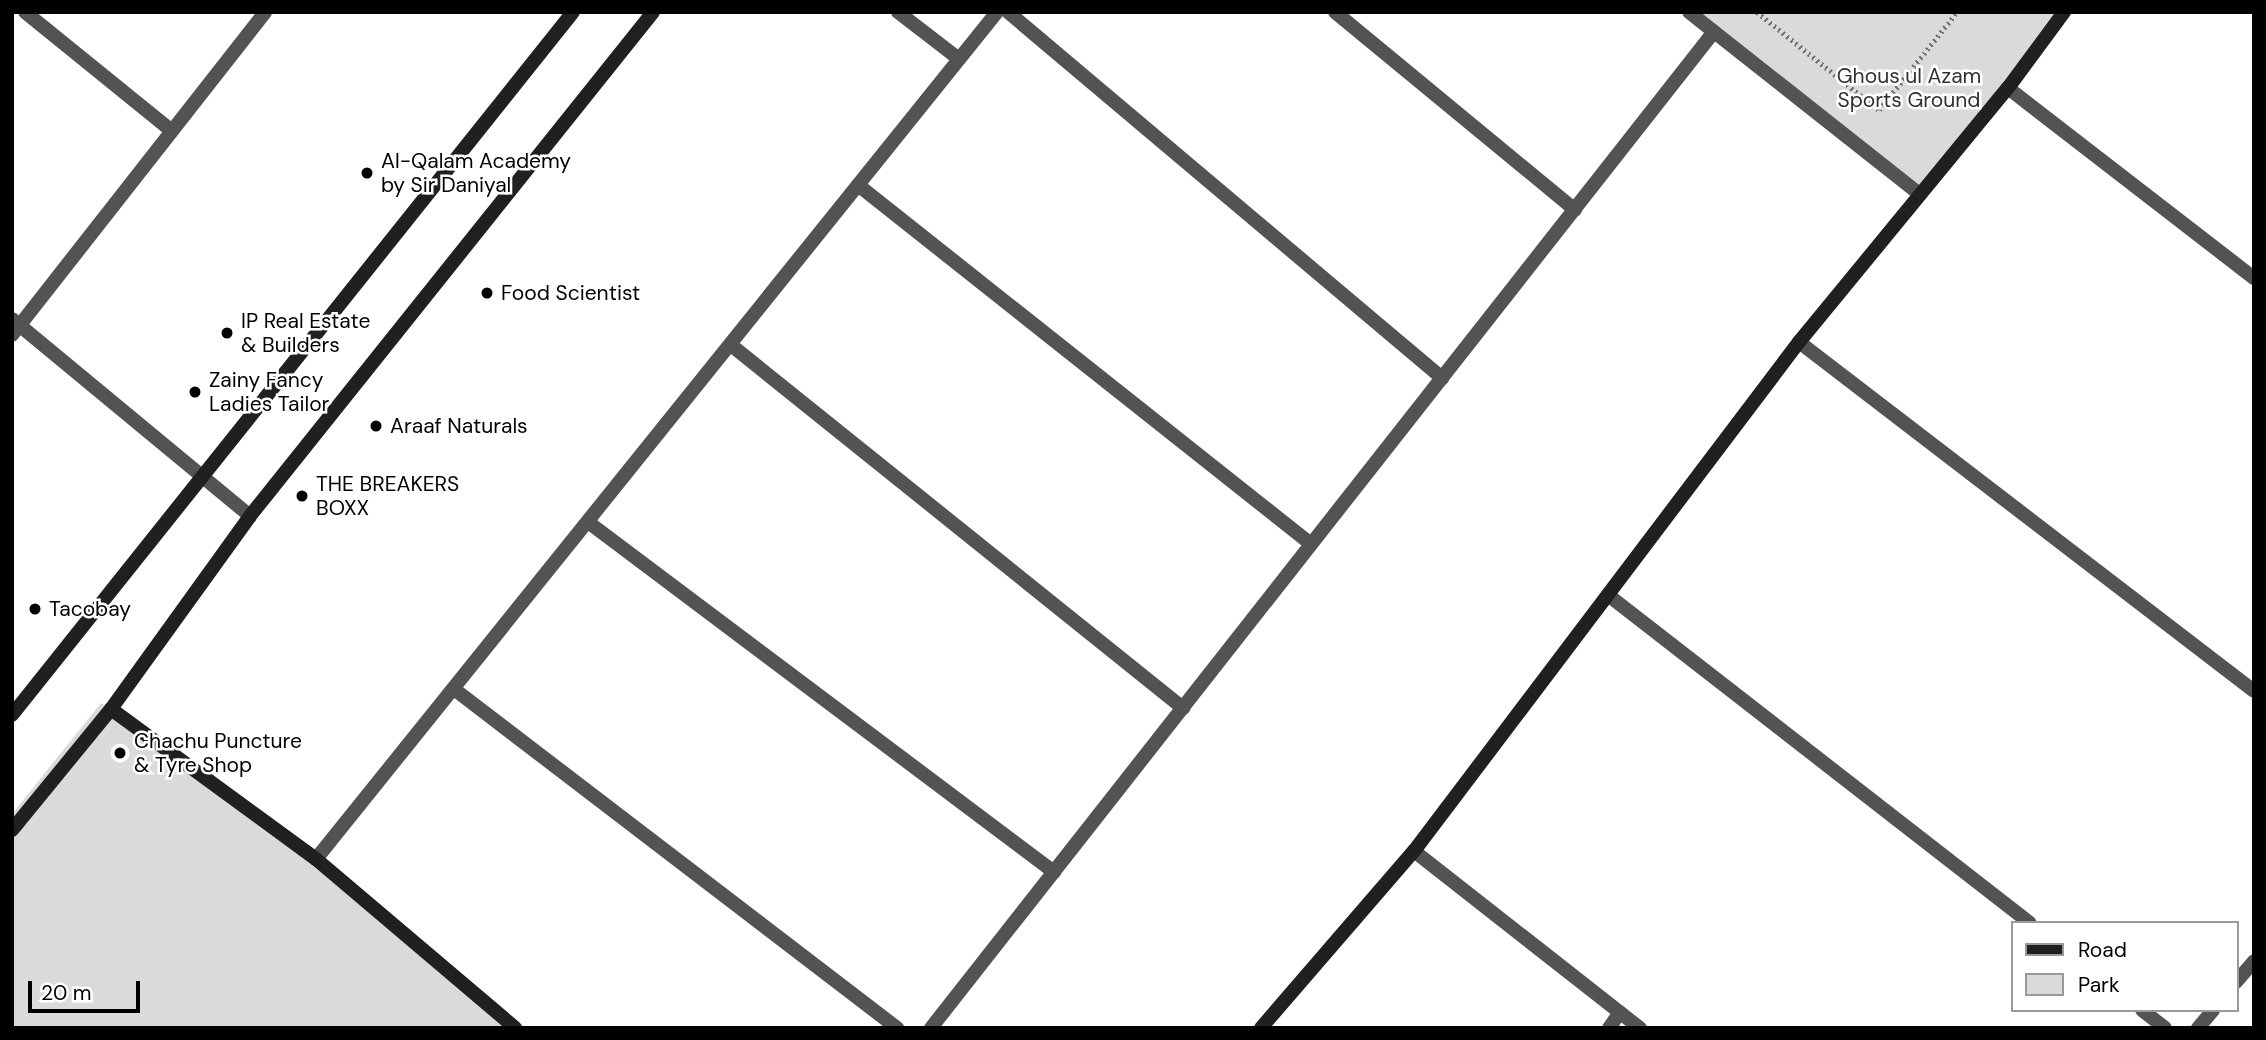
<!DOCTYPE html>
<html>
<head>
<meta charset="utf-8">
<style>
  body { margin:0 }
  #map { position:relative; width:2266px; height:1040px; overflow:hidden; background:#fff; font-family:"DM Sans",sans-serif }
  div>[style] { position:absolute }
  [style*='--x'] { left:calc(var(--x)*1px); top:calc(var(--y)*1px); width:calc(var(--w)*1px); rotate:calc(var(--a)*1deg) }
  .green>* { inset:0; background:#dadada }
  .path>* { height:4.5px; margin-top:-2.25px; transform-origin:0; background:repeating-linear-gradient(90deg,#757575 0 2px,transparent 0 5.5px) }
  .lane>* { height:14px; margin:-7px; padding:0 7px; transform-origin:7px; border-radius:7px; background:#535353 }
  .street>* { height:14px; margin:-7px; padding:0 7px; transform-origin:7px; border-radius:7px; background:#535353 }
  .secondary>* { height:14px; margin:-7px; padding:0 7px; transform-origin:7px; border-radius:7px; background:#202020 }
  .dots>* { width:19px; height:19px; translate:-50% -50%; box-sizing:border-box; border:4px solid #fff; border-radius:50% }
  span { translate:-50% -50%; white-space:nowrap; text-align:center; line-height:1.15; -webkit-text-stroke:5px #fff; paint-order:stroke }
  .park-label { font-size:21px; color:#313131 }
  .poi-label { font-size:21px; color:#000 }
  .left { translate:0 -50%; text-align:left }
  .frame { position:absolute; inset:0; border:14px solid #000; pointer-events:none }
  .legend { position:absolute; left:2011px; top:921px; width:228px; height:91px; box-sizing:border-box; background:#fff; border:2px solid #999; margin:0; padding:9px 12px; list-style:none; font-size:21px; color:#000 }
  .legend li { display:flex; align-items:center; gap:14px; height:35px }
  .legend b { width:35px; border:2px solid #999 }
  .scale { position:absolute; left:28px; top:981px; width:112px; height:32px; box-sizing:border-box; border:4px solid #000; border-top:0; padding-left:9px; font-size:21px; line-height:24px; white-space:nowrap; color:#000; -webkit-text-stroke:5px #fff; paint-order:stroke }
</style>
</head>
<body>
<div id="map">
  <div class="green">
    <div style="clip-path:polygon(1689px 12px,2064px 12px,1918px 193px)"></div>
    <div style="clip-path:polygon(101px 703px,315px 859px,510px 1028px,12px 1028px,12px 814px)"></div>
  </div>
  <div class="path">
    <div style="--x:1757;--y:12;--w:156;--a:38.8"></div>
    <div style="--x:1879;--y:110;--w:125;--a:-51.5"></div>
  </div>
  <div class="lane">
    <div style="--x:454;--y:689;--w:558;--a:37.42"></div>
  </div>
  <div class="street">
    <div style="--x:25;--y:12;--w:189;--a:39"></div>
    <div style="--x:898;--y:12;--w:77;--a:37.6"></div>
    <div style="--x:1008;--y:12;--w:568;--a:40.14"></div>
    <div style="--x:1335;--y:12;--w:311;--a:39.5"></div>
    <div style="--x:1689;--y:12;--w:292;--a:38.3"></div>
    <div style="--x:2008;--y:88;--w:311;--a:37.7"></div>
    <div style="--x:858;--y:185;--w:578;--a:38.4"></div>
    <div style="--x:12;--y:319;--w:309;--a:39.6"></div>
    <div style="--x:12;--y:335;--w:410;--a:-51.9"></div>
    <div style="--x:1799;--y:342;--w:573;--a:37.49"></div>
    <div style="--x:731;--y:345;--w:580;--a:38.77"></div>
    <div style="--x:588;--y:522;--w:583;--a:36.91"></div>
    <div style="--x:1608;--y:595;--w:534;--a:37.86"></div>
    <div style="--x:1414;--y:851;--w:287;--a:38.1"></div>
    <div style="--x:316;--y:859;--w:1087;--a:-51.2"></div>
    <div style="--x:2236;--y:982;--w:28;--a:-49"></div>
    <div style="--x:2142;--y:1010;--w:29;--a:38"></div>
    <div style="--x:931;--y:1028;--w:1266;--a:-51.84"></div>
    <div style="--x:1609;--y:1028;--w:19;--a:-55"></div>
    <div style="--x:2198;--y:1028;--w:23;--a:-50"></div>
  </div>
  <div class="secondary">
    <div style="--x:111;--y:709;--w:254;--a:36.2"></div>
    <div style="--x:316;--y:859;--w:261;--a:40.3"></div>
    <div style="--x:12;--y:715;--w:899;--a:-51.41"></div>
    <div style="--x:12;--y:830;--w:156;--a:-50.7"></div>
    <div style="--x:111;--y:709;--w:238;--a:-54.2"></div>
    <div style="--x:250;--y:516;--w:645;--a:-51.35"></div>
    <div style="--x:1261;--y:1028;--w:234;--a:-49.2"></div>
    <div style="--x:1414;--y:851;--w:638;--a:-52.9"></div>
    <div style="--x:1799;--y:342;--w:329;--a:-50.6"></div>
    <div style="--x:2008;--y:88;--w:94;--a:-53.6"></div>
  </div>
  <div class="dots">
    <div style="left:367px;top:173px;background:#000"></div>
    <div style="left:487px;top:293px;background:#000"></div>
    <div style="left:227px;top:333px;background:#000"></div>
    <div style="left:195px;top:392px;background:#000"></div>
    <div style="left:376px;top:426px;background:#000"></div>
    <div style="left:302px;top:496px;background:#000"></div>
    <div style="left:35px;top:609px;background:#000"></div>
    <div style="left:120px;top:753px;background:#000"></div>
  </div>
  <div class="park-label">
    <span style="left:1909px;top:88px">Ghous ul Azam<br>Sports Ground</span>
  </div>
  <div class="poi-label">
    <span class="left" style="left:381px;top:173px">Al-Qalam Academy<br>by Sir Daniyal</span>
    <span class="left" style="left:501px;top:293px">Food Scientist</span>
    <span class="left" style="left:241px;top:333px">IP Real Estate<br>&amp; Builders</span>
    <span class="left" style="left:209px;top:392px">Zainy Fancy<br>Ladies Tailor</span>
    <span class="left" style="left:390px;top:426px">Araaf Naturals</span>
    <span class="left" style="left:316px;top:496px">THE BREAKERS<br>BOXX</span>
    <span class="left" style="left:49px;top:609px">Tacobay</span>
    <span class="left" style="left:134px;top:753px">Chachu Puncture<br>&amp; Tyre Shop</span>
  </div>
  <div class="frame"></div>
  <ul class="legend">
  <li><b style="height:9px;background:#202020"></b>Road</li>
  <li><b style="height:19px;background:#dadada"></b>Park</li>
  </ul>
  <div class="scale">20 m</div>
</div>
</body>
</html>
